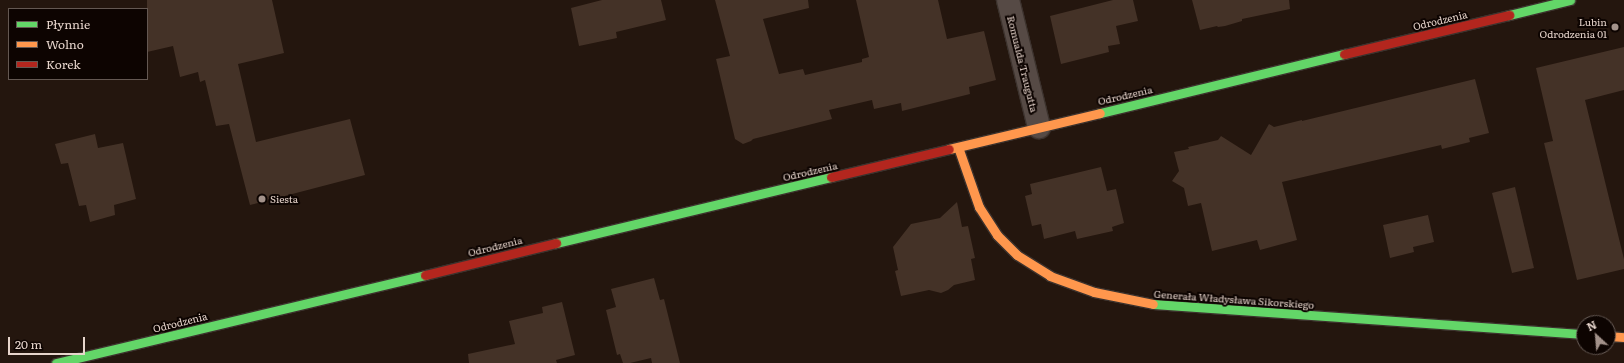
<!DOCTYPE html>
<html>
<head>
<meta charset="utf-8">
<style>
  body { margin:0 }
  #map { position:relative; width:1624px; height:363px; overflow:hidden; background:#24160e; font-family:Literata,serif }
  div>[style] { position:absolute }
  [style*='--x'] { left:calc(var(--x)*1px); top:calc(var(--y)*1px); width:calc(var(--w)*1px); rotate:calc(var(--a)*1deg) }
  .building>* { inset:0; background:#443227 }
  .roads { filter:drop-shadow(1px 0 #3c322d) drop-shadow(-1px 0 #3c322d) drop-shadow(0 1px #3c322d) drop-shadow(0 -1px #3c322d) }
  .street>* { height:22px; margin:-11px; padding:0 11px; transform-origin:11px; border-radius:11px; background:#564a45 }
  .fast>* { height:9px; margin:-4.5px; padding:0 4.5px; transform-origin:4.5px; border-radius:4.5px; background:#63d668 }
  .slow>* { height:9px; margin:-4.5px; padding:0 4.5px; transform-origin:4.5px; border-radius:4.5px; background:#ff974d }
  .jam>* { height:9px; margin:-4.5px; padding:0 4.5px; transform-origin:4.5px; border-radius:4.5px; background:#b3261e }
  .dots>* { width:11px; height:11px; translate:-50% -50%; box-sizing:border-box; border:2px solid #0d0401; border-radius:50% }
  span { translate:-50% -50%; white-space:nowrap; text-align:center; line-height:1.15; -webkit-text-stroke:4px #0d0401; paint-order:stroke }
  .street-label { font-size:10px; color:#e7d5cc }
  .poi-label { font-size:10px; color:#e7d5cc }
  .right { translate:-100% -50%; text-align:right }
  .left { translate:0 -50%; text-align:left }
  .legend { position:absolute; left:8px; top:8px; width:140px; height:72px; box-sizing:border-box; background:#0d0401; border:1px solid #645852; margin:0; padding:5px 7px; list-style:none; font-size:12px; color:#e7d5cc }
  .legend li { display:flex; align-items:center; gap:8px; height:20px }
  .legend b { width:20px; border:1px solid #645852 }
  .north { position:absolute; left:1576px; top:315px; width:40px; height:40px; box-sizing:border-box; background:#0d0401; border:1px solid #645852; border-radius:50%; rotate:334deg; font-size:11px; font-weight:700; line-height:16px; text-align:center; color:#e7d5cc }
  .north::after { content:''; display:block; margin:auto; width:14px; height:18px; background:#a3928a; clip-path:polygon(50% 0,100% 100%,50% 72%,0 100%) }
  .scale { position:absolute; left:8px; top:337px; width:77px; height:18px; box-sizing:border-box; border:2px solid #e7d5cc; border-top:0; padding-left:5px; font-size:12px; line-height:14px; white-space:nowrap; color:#e7d5cc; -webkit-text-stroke:3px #0d0401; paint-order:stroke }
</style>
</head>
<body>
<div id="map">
  <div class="building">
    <div style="clip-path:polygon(147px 0,272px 0,284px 53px,238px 64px,256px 142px,350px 119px,365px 175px,250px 205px,229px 124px,216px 126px,205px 80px,200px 82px,198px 72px,180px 77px,173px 46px,147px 52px)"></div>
    <div style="clip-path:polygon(602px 0,661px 0,666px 20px,616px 32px,617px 38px,579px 46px,571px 8px)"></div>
    <div style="clip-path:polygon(715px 0,808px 0,809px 8px,763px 19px,779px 74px,803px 69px,805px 75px,862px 62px,862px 59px,869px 57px,856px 0,938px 0,947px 39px,984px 31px,996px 80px,969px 87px,970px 94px,902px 111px,901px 103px,874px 109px,872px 100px,829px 110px,832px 119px,753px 139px,751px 141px,743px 144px,735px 139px,716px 59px,730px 56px)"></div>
    <div style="clip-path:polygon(1113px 0,1133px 0,1138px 21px,1116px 26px,1120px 44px,1108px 46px,1109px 52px,1061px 64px,1050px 16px)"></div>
    <div style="clip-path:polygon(1192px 0,1289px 0,1290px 9px,1242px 19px,1242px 21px,1225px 26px,1218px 27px,1217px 26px,1200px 30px)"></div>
    <div style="clip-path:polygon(1624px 47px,1624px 90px,1585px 100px,1624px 259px,1624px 269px,1577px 280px,1544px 143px,1553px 141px,1536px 68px)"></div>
    <div style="clip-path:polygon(1475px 79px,1489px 133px,1469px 138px,1470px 142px,1442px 149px,1441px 145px,1282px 182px,1297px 240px,1260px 250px,1257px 240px,1212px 251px,1201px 203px,1188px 206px,1184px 188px,1172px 181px,1179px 171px,1174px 152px,1189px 149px,1188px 147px,1218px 140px,1221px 136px,1251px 155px,1269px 124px,1274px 127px,1302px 120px,1302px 121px)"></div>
    <div style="clip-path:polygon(95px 134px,98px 148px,123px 143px,136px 199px,114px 205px,115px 215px,90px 222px,86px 205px,79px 206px,68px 163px,61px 164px,55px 144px)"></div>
    <div style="clip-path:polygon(1101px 167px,1107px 191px,1116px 189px,1124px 223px,1112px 227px,1113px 231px,1077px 239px,1075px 231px,1044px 239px,1041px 224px,1032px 226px,1025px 196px,1032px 194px,1030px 184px)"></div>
    <div style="clip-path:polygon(1515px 187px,1534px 268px,1512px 273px,1492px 193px)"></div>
    <div style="clip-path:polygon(957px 202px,962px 227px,968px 226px,975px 258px,971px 259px,975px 280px,954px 285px,948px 290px,941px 293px,929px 290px,901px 296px,895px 271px,898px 270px,893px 247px,911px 224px,940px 218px)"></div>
    <div style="clip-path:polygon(1428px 215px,1434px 242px,1413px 247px,1414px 252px,1390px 258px,1383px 225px)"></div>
    <div style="clip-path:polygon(654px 278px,660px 300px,664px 299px,680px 363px,652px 363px,651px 358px,630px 363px,623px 363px,620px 354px,617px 355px,606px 310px,616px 307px,611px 289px)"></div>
    <div style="clip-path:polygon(562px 302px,575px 355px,556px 360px,557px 363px,469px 363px,468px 354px,515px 344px,509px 321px,543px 313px,542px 307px)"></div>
  </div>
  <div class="roads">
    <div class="street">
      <div style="--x:1008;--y:0;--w:131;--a:76.3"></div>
    </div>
    <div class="fast">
      <div style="--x:1509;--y:15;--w:63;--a:-13.8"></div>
      <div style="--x:1100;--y:113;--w:251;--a:-13.6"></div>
      <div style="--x:556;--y:243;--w:283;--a:-13.5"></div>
      <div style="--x:1153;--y:304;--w:432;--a:4"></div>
      <div style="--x:56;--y:363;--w:379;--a:-13.4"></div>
    </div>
    <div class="slow">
      <div style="--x:958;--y:147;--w:64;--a:70.7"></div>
      <div style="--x:979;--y:207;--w:33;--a:57"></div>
      <div style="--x:997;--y:235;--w:28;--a:45"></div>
      <div style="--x:1017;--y:255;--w:39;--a:32"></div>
      <div style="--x:1050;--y:276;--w:47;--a:20"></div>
      <div style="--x:1094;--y:292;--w:60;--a:11.5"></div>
      <div style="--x:949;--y:149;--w:155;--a:-13.4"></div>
      <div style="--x:1608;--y:336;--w:16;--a:4"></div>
    </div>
    <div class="jam">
      <div style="--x:1344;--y:54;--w:170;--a:-13.3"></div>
      <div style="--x:831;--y:177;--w:121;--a:-13.3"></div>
      <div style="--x:425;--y:275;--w:135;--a:-13.7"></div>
    </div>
  </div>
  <div class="dots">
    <div style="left:1615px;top:27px;background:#a3928a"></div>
    <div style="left:262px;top:199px;background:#a3928a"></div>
  </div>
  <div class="street-label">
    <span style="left:1440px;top:20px;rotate:-13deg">Odrodzenia</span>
    <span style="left:1023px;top:64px;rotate:76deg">Romualda Traugutta</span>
    <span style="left:1125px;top:95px;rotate:-13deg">Odrodzenia</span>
    <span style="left:810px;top:171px;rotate:-13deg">Odrodzenia</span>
    <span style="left:495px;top:246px;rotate:-14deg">Odrodzenia</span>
    <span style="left:1234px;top:299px;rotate:4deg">Generała Władysława Sikorskiego</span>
    <span style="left:180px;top:322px;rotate:-14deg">Odrodzenia</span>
  </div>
  <div class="poi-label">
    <span class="right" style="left:1607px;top:27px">Lubin<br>Odrodzenia 01</span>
    <span class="left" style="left:270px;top:199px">Siesta</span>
  </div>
  <ul class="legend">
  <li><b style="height:5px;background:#63d668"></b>Płynnie</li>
  <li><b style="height:5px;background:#ff974d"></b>Wolno</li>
  <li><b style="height:5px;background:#b3261e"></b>Korek</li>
  </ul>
  <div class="north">N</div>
  <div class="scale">20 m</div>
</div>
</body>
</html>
